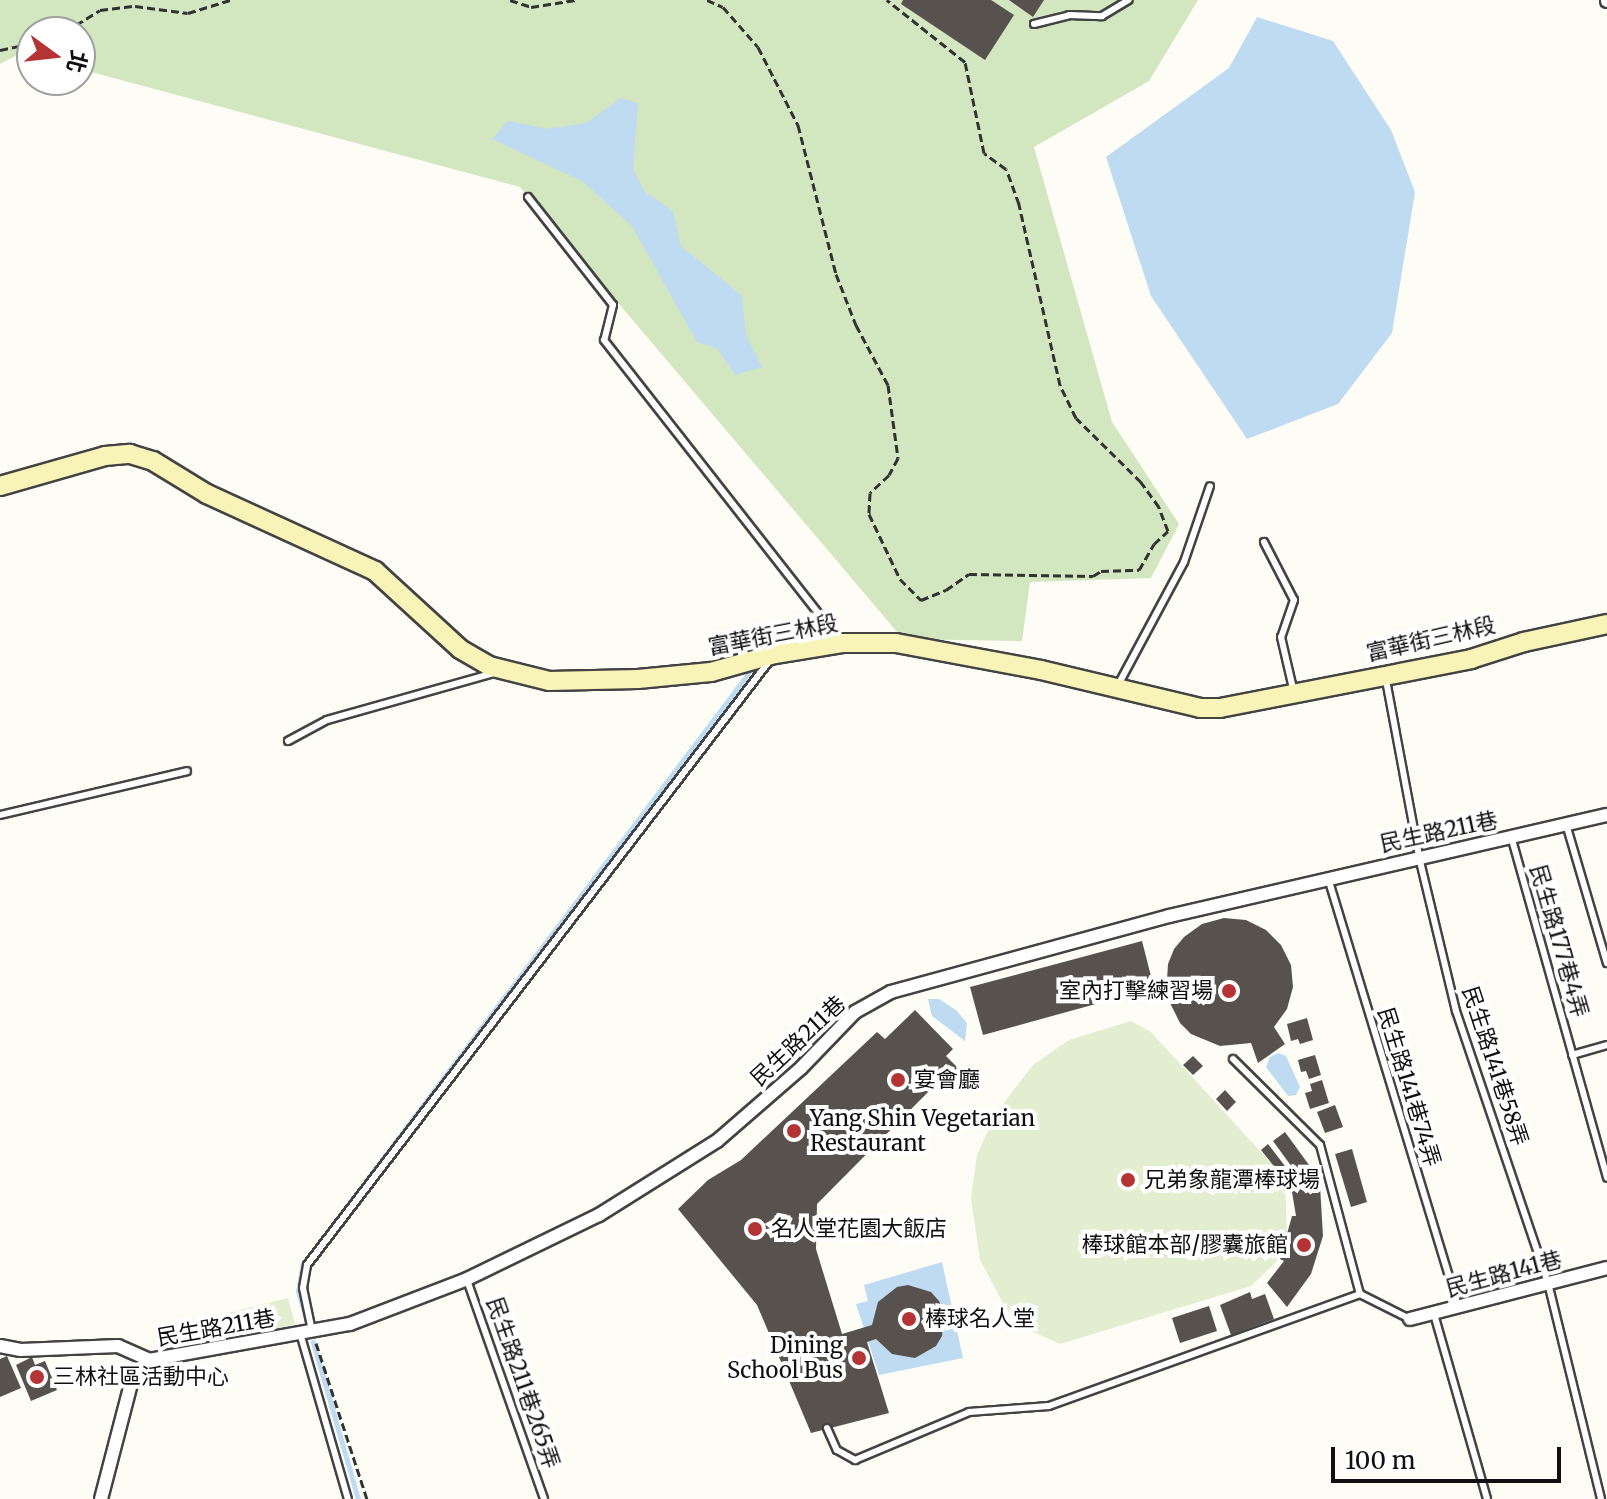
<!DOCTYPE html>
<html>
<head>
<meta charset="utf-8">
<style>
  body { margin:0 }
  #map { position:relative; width:1607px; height:1499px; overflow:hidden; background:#fefdf5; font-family:Merriweather,"Noto Sans TC",serif }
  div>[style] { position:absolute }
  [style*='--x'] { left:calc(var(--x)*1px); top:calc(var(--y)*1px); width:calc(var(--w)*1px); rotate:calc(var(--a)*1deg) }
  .green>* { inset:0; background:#d2e6c0 }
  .pitch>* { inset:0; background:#e3eed1 }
  .water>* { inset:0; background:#bedbf1 }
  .stream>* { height:5px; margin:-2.5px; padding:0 2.5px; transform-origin:2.5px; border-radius:2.5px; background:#bedbf1 }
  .building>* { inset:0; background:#58524e }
  .path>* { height:3px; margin-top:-1.5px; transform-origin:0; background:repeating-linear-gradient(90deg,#323232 0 8px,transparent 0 12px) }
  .roads { filter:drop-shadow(2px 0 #434343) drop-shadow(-2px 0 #434343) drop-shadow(0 2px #434343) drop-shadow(0 -2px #434343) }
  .lane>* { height:6px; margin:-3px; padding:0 3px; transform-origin:3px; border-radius:3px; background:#fff }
  .street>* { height:12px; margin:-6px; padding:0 6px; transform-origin:6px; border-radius:6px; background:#fff }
  .secondary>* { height:18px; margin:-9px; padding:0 9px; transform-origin:9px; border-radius:9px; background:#f8f3b6 }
  .dots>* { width:22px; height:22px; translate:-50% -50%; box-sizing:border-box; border:4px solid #fff; border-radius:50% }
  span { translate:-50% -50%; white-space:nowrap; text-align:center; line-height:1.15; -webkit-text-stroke:8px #fff; paint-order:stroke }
  .street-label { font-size:22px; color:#101010 }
  .poi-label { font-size:22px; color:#101010 }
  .right { translate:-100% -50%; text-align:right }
  .left { translate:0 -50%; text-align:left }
  .north { position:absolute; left:16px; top:16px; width:80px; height:80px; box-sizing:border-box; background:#fff; border:2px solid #9f9f9f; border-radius:50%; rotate:105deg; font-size:22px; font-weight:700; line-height:32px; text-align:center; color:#101010 }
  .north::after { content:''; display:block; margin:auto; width:28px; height:36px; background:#b43435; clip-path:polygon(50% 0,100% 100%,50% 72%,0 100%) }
  .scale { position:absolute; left:1331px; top:1447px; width:230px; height:36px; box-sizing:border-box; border:4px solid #101010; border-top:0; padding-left:10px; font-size:24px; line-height:28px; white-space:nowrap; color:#101010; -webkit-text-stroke:6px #fff; paint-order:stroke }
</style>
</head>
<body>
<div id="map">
  <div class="green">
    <div style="clip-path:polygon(0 0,1198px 0,1149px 81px,1034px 147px,1112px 422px,1179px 524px,1151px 578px,1030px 582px,1022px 641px,903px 639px,520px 187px,80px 69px,80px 32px,32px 32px,32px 56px,21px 53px,0 64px)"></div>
  </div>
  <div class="pitch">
    <div style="clip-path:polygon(1131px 1021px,1151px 1032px,1272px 1164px,1285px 1184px,1287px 1233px,1276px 1262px,1251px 1286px,1060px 1344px,1020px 1326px,1005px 1307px,980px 1260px,971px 1198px,977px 1155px,996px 1113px,1033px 1065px,1069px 1040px)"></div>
    <div style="clip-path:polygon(288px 1298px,295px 1324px,229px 1340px,223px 1314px)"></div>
  </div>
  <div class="water">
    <div style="clip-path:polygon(1257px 17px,1333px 41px,1391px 130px,1415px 192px,1392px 333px,1338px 404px,1247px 439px,1151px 296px,1106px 157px,1229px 68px)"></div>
    <div style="clip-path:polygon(621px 98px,638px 103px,633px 169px,645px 192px,673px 211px,681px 246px,742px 296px,746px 335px,762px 367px,735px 375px,717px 348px,697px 342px,632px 226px,582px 181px,492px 139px,508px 121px,548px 129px,586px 123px)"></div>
    <div style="clip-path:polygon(928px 999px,939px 999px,956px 1010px,967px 1023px,965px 1041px,932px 1016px)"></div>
    <div style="clip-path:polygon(1278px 1053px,1286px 1056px,1300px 1087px,1296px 1095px,1288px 1096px,1266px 1067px,1270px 1057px)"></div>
    <div style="clip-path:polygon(942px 1262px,963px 1358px,879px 1375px,856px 1304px,868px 1301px,864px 1285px)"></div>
  </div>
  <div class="stream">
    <div style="--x:306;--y:1319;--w:29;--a:-106"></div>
    <div style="--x:298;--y:1291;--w:27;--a:-80"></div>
    <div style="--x:303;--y:1264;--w:739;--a:-52.98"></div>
    <div style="--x:313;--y:1342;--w:163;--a:74"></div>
  </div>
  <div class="building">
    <div style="clip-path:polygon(903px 0,991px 0,1014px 15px,985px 60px,901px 4px)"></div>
    <div style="clip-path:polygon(1009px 0,1044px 0,1033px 17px)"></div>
    <div style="clip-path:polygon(1224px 918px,1246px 920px,1266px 930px,1281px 945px,1291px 965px,1293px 987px,1287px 1009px,1274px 1027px,1285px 1044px,1258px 1063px,1251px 1043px,1220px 1046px,1191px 1034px,1180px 1023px,1166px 995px,1168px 964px,1174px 949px,1184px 937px,1202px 924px)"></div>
    <div style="clip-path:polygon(1142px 941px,1154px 988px,983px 1035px,970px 987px)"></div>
    <div style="clip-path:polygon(915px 1010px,953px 1049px,946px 1056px,961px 1071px,948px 1083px,943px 1077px,817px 1204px,816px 1249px,842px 1334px,872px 1325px,878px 1302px,897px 1287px,908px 1285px,931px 1292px,939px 1301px,944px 1312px,942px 1336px,936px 1346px,915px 1358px,892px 1354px,876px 1339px,867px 1342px,889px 1413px,811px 1433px,757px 1305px,678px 1209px,708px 1180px,741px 1160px,877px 1032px,885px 1039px)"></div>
    <div style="clip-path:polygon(1307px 1018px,1313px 1040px,1300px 1044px,1298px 1039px,1291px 1041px,1287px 1024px)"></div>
    <div style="clip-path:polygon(1315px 1055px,1321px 1075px,1309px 1079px,1306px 1071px,1301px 1072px,1298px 1060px)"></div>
    <div style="clip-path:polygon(1193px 1056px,1203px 1066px,1193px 1075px,1183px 1065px)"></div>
    <div style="clip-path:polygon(1322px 1080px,1329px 1103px,1310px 1109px,1305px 1093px,1312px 1091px,1310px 1084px)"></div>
    <div style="clip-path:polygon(1225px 1090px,1236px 1102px,1227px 1111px,1216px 1099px)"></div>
    <div style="clip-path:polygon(1335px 1105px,1343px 1127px,1325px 1133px,1317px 1112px)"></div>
    <div style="clip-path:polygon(1285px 1132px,1309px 1165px,1297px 1174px,1273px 1141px)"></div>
    <div style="clip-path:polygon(1268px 1144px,1288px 1170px,1281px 1175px,1261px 1150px)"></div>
    <div style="clip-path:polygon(1352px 1149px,1367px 1202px,1351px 1207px,1335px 1154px)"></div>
    <div style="clip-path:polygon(1302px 1181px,1304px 1191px,1320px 1186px,1323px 1236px,1311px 1274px,1287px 1307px,1267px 1283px,1284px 1261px,1280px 1259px,1292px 1216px,1296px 1216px,1291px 1186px)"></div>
    <div style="clip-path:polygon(1250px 1292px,1252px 1299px,1265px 1294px,1274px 1319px,1231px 1335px,1220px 1305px)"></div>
    <div style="clip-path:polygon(1209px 1306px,1217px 1331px,1180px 1343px,1172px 1318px)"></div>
    <div style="clip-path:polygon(7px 1356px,21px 1388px,0 1397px,0 1359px)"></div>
    <div style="clip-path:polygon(32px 1357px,35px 1365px,45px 1361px,57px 1390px,31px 1401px,16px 1365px)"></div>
  </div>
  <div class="path">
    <div style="--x:510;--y:0;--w:22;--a:18"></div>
    <div style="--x:531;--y:7;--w:45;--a:-9"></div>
    <div style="--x:707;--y:0;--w:17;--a:24"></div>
    <div style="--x:723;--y:7;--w:53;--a:48.8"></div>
    <div style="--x:758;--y:47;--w:88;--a:62.9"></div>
    <div style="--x:798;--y:125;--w:154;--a:75.7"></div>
    <div style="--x:836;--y:274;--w:55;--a:68.6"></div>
    <div style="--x:856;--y:325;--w:68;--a:61.9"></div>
    <div style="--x:888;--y:385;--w:74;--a:82.2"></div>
    <div style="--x:898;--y:458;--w:19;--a:118"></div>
    <div style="--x:889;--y:475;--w:26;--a:137"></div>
    <div style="--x:870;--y:493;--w:21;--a:93"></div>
    <div style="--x:869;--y:514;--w:72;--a:64.5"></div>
    <div style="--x:900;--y:579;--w:30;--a:45"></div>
    <div style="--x:921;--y:600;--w:27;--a:-22"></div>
    <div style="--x:946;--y:590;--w:28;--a:-35"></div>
    <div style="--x:969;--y:574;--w:124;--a:0.9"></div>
    <div style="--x:1093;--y:576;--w:9;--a:-32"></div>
    <div style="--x:1101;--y:571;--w:38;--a:-2"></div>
    <div style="--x:1139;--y:570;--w:30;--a:-60"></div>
    <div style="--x:1154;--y:544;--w:19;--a:-43"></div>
    <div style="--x:1168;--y:531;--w:26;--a:-111"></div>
    <div style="--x:1159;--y:507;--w:31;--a:-126"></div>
    <div style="--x:1141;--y:482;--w:91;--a:-135.4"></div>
    <div style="--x:1076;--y:418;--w:37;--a:-116"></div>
    <div style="--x:1060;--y:385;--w:186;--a:-102.8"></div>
    <div style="--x:1019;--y:204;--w:37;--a:-110"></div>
    <div style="--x:1006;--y:169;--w:27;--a:-144"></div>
    <div style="--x:984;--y:153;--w:93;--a:-101.8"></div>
    <div style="--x:965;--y:62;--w:100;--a:-141.5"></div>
    <div style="--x:49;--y:32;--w:28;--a:-15"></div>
    <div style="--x:76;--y:25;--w:28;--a:-32"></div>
    <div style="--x:100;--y:10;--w:35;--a:-7"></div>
    <div style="--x:135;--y:6;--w:53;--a:7.5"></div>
    <div style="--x:188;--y:13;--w:44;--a:-17.2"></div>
    <div style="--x:0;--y:50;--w:33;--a:-12"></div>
    <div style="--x:316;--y:1343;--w:164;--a:71.9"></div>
  </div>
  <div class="roads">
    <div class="lane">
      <div style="--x:1034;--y:24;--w:36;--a:-14"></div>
      <div style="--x:1069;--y:15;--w:33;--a:2"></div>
      <div style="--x:1102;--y:16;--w:31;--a:-31"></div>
      <div style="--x:528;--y:197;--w:137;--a:51.8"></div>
      <div style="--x:613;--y:305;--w:36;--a:104"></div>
      <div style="--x:604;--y:340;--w:382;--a:51.9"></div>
      <div style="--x:1264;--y:542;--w:65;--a:62.7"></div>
      <div style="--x:1294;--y:600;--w:39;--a:109"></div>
      <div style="--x:1281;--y:637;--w:57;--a:76.9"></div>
      <div style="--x:1386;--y:680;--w:180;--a:79.4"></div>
      <div style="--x:1419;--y:857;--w:158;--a:76.5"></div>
      <div style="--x:1456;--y:1011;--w:287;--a:71.3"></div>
      <div style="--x:1548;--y:1283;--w:222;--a:76.2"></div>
      <div style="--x:1117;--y:687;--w:142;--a:-61.8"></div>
      <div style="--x:1184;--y:562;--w:80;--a:-71.1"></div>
      <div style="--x:288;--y:741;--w:44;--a:-28.3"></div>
      <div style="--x:327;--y:720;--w:173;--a:-15.7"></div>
      <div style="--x:0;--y:815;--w:192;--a:-13.2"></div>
      <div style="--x:1566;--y:824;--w:145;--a:73.6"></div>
      <div style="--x:1511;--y:836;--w:355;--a:74.3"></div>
      <div style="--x:1328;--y:878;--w:448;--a:73.1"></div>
      <div style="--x:1572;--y:1055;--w:36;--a:-16"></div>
      <div style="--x:1233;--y:1059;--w:122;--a:44.7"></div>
      <div style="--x:1320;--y:1145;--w:154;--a:75"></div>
      <div style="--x:1360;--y:1294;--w:56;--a:26.6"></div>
      <div style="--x:467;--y:1280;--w:232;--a:70.6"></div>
      <div style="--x:1434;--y:1314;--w:192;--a:74"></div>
      <div style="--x:312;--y:1331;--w:44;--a:-101.8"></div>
      <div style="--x:303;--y:1288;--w:23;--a:-80"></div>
      <div style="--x:307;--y:1265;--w:762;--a:-52.57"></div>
      <div style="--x:300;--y:1333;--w:173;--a:73.9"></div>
      <div style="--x:827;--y:1428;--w:24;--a:66"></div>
      <div style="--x:837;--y:1450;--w:21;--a:29"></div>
      <div style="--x:855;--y:1460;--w:124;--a:-22.8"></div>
      <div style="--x:969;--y:1412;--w:80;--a:-4.3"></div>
      <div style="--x:1049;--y:1406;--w:331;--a:-19.8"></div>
    </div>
    <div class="street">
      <div style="--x:1607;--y:0;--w:1;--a:90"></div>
      <div style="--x:1410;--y:1319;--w:203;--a:-14.5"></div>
      <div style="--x:0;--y:1346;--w:21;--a:11"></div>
      <div style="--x:21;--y:1350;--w:97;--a:-2.4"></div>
      <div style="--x:118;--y:1346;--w:34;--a:24"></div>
      <div style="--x:149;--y:1360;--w:204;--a:-10.2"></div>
      <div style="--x:350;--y:1324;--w:125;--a:-21"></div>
      <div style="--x:467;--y:1279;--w:147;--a:-25.9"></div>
      <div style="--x:599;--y:1215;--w:139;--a:-32.1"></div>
      <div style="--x:717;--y:1141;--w:111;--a:-41"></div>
      <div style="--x:801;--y:1068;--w:78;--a:-46"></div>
      <div style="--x:855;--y:1012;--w:41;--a:-29.1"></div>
      <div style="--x:891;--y:992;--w:288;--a:-15.3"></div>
      <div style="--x:1169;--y:916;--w:449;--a:-13"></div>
      <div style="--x:101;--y:1499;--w:127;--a:-75.4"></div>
      <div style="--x:133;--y:1376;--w:23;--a:-45"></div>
    </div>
    <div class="secondary">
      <div style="--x:0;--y:486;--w:109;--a:-15.9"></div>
      <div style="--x:105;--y:456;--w:25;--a:-5"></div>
      <div style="--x:130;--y:454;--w:24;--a:17"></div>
      <div style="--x:153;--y:461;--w:63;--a:31.4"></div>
      <div style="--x:207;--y:494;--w:185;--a:24.6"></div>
      <div style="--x:375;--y:571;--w:115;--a:42.5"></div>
      <div style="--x:460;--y:649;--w:34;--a:30"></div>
      <div style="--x:489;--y:666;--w:62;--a:14"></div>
      <div style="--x:549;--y:681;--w:89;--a:-1.3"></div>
      <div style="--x:638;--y:679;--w:73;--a:-5.5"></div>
      <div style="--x:711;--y:672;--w:66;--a:-15.7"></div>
      <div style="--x:775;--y:654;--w:68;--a:-9.3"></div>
      <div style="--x:842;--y:643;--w:54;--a:0"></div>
      <div style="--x:896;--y:643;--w:147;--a:10.5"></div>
      <div style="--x:1041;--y:670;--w:163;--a:13.4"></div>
      <div style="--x:1200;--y:708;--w:20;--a:0"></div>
      <div style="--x:1220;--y:708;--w:256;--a:-11"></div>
      <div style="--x:1471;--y:659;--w:56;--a:-17.8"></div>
      <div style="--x:1524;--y:642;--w:85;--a:-12.2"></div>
    </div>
  </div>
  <div class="dots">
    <div style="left:1229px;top:991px;background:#b43435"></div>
    <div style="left:898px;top:1080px;background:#b43435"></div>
    <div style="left:794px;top:1131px;background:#b43435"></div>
    <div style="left:1128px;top:1180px;background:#b43435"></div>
    <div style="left:755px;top:1229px;background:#b43435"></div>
    <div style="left:1304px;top:1245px;background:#b43435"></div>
    <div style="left:909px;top:1319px;background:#b43435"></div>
    <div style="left:859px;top:1358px;background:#b43435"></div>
    <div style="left:37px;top:1377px;background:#b43435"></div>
  </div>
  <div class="street-label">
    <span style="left:773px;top:635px;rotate:-11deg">富華街三林段</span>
    <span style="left:1431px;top:639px;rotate:-13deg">富華街三林段</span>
    <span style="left:1439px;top:832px;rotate:-12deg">民生路211巷</span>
    <span style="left:1559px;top:941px;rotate:74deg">民生路177巷4弄</span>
    <span style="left:798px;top:1041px;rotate:-43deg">民生路211巷</span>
    <span style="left:1495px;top:1066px;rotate:72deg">民生路141巷58弄</span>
    <span style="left:1409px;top:1087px;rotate:73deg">民生路141巷74弄</span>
    <span style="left:1504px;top:1274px;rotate:-15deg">民生路141巷</span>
    <span style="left:216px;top:1328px;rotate:-10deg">民生路211巷</span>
    <span style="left:523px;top:1383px;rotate:71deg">民生路211巷265弄</span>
  </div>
  <div class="poi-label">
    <span class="right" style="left:1213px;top:991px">室內打擊練習場</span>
    <span class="left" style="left:914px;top:1080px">宴會廳</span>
    <span class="left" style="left:810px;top:1131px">Yang Shin Vegetarian<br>Restaurant</span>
    <span class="left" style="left:1144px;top:1180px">兄弟象龍潭棒球場</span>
    <span class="left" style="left:771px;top:1229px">名人堂花園大飯店</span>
    <span class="right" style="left:1288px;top:1245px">棒球館本部/膠囊旅館</span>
    <span class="left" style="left:925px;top:1319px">棒球名人堂</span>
    <span class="right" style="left:843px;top:1358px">Dining<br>School Bus</span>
    <span class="left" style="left:53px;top:1377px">三林社區活動中心</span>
  </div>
  <div class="north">北</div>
  <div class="scale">100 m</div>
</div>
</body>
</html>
